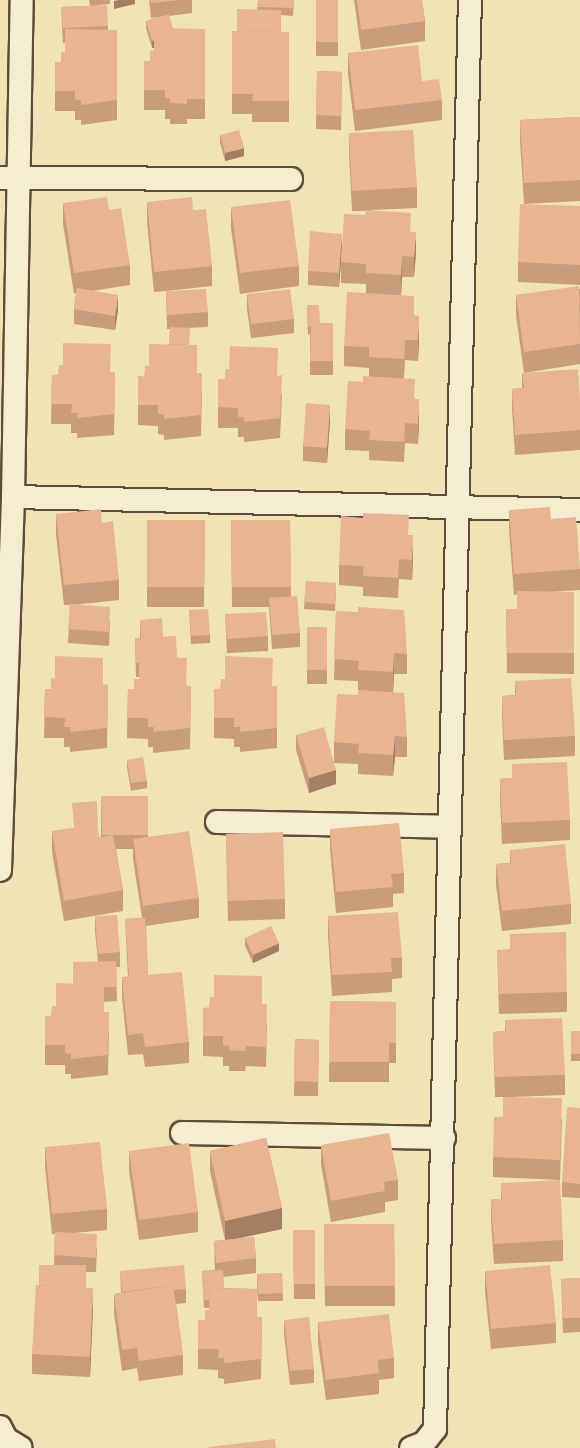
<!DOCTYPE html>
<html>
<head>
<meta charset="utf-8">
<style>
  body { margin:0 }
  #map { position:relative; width:580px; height:1448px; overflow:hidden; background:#f0e3b5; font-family:"Libre Bodoni",serif }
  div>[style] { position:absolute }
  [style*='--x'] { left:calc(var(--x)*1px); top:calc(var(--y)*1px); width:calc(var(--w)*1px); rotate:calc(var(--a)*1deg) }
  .roads { filter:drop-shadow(2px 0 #5d4c37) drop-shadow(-2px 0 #5d4c37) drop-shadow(0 2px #5d4c37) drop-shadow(0 -2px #5d4c37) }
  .minor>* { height:22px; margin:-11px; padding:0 11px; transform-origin:11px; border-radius:11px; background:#f5edcf }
  .wall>* { inset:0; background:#c79d7c }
  .shaded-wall>* { inset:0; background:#a27f65 }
  .building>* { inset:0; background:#e7b690 }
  span { translate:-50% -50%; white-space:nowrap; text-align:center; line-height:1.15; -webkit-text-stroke:4.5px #f5edcf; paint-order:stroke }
</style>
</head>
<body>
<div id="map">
  <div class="roads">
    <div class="minor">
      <div style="--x:0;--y:178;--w:291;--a:0.2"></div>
      <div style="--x:13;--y:497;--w:567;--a:1.31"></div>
      <div style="--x:217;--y:822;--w:233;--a:1.2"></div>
      <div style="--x:0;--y:870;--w:373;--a:-88"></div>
      <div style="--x:13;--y:497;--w:497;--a:-89"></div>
      <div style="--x:182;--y:1133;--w:262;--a:1.1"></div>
      <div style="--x:0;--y:1427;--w:13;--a:63"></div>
      <div style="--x:6;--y:1439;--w:17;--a:31"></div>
      <div style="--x:411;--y:1448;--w:14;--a:-21"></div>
      <div style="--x:424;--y:1443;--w:18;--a:-52"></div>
      <div style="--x:435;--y:1429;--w:1429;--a:-88.6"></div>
    </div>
  </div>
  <div class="wall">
    <div style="clip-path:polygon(89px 0,110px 0,110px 4px,98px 5px,108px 26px,108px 30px,117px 30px,117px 120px,81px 125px,81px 120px,75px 120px,75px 111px,55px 111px,55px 62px,61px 62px,65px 52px,65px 43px,63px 43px,61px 7px,90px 6px)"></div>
    <div style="clip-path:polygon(149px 0,192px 0,192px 13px,169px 16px,173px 29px,205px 29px,205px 119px,187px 119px,187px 124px,170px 124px,170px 119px,165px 119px,165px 110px,144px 110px,144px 61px,150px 61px,154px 50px,154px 48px,152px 48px,146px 28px,146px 21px,159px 17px,151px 18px)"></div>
    <div style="clip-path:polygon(258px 0,294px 0,293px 16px,281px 15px,281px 32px,289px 32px,289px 122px,252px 122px,252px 114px,232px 114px,232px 31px,237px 31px,257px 10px)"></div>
    <div style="clip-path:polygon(316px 0,338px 0,338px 56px,316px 56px)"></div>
    <div style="clip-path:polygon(354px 0,422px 0,425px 21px,425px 41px,361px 50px)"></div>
    <div style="clip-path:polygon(348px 53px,442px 100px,442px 120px,355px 131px,348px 74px)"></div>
    <div style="clip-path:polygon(317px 71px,342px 72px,341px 130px,316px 129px)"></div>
    <div style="clip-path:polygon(580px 117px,580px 201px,524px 204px,520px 141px,520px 120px)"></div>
    <div style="clip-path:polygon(349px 133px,417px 187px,417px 208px,371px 210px,411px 232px,416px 252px,414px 277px,402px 277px,401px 295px,414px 315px,419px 336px,418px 361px,405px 360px,404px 379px,415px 399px,419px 419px,418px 444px,405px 443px,404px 462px,369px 460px,369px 451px,345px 450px,345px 429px,363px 382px,369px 377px,369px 368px,344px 366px,344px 346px,366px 293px,366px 284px,341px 283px,341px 262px,365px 215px,365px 211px,352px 211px,349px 154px)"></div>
    <div style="clip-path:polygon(220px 135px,244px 156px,225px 161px,220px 142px)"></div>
    <div style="clip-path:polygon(147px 202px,193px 210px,212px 266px,212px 286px,166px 291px,208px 312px,208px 327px,186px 328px,189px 345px,202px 393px,201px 436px,164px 440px,164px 435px,158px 434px,158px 426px,138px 425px,138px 376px,144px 377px,149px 366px,169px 344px,170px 329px,167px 329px,166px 291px,154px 292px,147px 222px)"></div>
    <div style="clip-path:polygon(63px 203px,109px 210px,130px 265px,130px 285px,92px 291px,118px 310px,115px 330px,74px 324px,74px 309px,76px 293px,74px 294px,63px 224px)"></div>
    <div style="clip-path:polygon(580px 206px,580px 285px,518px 282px,518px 262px)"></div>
    <div style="clip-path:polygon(231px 207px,299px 266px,299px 286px,240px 294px,231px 228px)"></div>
    <div style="clip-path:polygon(342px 248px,339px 287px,308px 285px,308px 271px)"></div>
    <div style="clip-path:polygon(580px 289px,580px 364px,524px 373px,516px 315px,516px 295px)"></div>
    <div style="clip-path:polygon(247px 294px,294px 319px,294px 333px,251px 338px,247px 309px)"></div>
    <div style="clip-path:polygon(307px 305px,320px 323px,333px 323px,333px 375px,310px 375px,310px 334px,308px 335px)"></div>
    <div style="clip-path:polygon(111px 372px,115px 372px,114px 435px,77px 438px,77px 433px,71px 433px,71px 424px,51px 424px,52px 375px)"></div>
    <div style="clip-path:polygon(522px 373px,580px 399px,580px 450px,515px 455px,512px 409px,512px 389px,522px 388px)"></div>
    <div style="clip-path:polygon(277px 376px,282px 396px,280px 438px,244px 442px,244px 437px,238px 437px,238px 428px,218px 428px,218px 407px)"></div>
    <div style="clip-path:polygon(330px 420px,327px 463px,303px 461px,303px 446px)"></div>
    <div style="clip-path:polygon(509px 510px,551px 519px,580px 569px,580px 590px,551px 592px,574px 592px,574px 674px,507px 673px,506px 609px,517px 609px,517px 594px,514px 595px,509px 530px)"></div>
    <div style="clip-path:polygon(56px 514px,102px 523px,119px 580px,119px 600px,73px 605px,110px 622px,109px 646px,68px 643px,70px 605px,64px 605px,56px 535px)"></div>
    <div style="clip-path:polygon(147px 520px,205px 520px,204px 607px,147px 607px)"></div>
    <div style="clip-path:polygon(231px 520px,290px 520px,291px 597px,300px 633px,300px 647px,272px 649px,269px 607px,232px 607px)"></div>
    <div style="clip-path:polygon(409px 535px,413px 555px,412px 580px,399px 579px,398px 598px,363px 596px,363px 587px,339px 585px,339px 565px)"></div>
    <div style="clip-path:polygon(306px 581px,336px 590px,335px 611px,304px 609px)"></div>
    <div style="clip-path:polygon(189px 610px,210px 635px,210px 643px,191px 644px)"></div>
    <div style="clip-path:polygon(336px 611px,407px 654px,407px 674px,394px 674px,393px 692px,407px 737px,407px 757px,395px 757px,393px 776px,358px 774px,358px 764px,334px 763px,336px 784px,309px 793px,296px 750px,296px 735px,334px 762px,334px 742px,358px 695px,358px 681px,334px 680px)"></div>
    <div style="clip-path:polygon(225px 614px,268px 636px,268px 651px,227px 653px)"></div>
    <div style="clip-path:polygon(140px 620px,163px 637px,177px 658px,187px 686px,191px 686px,190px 749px,153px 753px,153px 747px,148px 747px,148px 739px,127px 738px,128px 689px,134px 689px,139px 679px,139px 677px,136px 677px,135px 638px,140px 638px)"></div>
    <div style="clip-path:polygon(307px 627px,327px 627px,327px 684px,307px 684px)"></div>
    <div style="clip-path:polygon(55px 679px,108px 685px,107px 748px,70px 752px,70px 747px,64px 747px,64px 738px,44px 738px,45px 689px,51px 689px)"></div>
    <div style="clip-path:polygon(515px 681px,575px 736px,575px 756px,504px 760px,502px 716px,502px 696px,515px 695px)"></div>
    <div style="clip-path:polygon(273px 686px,277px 686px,277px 748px,240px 752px,240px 747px,234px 747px,234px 739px,214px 738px,214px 689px)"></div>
    <div style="clip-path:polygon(127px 760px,147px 781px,147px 788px,131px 791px,127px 767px)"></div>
    <div style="clip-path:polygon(512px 764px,570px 820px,570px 840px,502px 844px,500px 799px,500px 779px,512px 778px)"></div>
    <div style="clip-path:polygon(101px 796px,148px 796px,148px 837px,199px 898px,199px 918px,146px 926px,148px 975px,189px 1042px,189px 1063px,145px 1067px,143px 1054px,128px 1055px,122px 998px,122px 977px,128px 977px,125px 919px,142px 918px,133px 859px,133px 849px,116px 849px,123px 890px,123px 911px,64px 921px,52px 852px,52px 831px,98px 830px,99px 838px,101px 837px)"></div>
    <div style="clip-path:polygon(330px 829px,404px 873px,404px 893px,393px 894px,393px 907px,336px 913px,330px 850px)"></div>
    <div style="clip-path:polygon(226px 834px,285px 899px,285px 919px,228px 921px)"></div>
    <div style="clip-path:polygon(510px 850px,571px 904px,571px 924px,502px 931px,496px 885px,496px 864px,510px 863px)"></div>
    <div style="clip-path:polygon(95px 916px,120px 952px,120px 967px,116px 967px,117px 1001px,104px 1002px,104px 1012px,109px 1033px,108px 1075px,71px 1079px,71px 1074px,65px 1074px,65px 1065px,45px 1065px,45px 1016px,51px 1016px,56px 1006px,73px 984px,98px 962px,95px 931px)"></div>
    <div style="clip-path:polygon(328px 916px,402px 958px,402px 978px,392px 979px,392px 992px,332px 996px,328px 936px)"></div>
    <div style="clip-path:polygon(245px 938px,279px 951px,253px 963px,245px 946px)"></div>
    <div style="clip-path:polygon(497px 950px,567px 992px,567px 1012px,499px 1014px)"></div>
    <div style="clip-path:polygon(330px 1001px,396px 1002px,396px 1063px,389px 1063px,389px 1082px,329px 1082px)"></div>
    <div style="clip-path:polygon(262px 1004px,267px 1025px,266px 1067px,246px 1066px,245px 1071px,229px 1071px,229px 1066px,223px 1066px,223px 1057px,203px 1056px,203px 1008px)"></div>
    <div style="clip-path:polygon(505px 1020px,565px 1075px,565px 1095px,512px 1097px,562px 1119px,560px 1180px,493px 1177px,493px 1157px,503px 1117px,503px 1097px,495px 1097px,493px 1032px,505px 1031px)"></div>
    <div style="clip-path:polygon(571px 1031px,580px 1031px,580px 1061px,571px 1061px)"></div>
    <div style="clip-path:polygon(295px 1039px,319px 1040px,318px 1096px,294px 1096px)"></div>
    <div style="clip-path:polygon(580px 1108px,580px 1198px,562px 1197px,562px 1182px)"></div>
    <div style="clip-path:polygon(266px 1138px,282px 1208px,282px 1229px,236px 1239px,254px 1237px,256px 1258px,256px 1273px,223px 1277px,224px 1288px,257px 1289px,257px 1274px,282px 1273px,283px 1301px,258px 1301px,257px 1290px,257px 1317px,262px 1317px,261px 1379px,224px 1384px,224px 1379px,218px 1378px,218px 1370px,198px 1369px,198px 1320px,205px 1320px,205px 1310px,209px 1310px,209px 1308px,204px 1308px,202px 1271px,215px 1270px,214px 1241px,225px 1240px,210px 1171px,210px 1151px)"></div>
    <div style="clip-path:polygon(321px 1145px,398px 1180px,398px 1200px,385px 1202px,385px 1212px,331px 1222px,321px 1165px)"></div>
    <div style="clip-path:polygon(45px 1147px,107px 1209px,107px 1230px,74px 1233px,97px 1248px,96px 1272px,86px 1272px,86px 1288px,93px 1308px,90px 1377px,32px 1374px,32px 1354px,39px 1285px,54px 1265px,55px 1234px,52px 1234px,45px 1167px)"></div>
    <div style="clip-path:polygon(129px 1151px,198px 1212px,198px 1232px,139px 1240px,129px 1171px)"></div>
    <div style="clip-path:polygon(501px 1183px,563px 1240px,563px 1261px,494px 1264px,491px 1220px,491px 1199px,501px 1199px)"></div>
    <div style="clip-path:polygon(324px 1224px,394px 1224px,395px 1306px,325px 1306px)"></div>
    <div style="clip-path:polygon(293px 1230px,315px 1230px,315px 1299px,294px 1299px)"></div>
    <div style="clip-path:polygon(120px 1271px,186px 1289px,186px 1303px,176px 1304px,183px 1355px,183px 1375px,139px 1381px,137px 1368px,122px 1371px,114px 1314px,114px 1294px,121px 1293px)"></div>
    <div style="clip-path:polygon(485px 1271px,556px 1323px,556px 1343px,491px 1349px,485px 1292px)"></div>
    <div style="clip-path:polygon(580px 1278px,580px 1332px,563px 1333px,561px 1279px)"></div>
    <div style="clip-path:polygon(284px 1320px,314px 1369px,314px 1383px,290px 1385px,284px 1334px)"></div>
    <div style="clip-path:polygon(318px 1322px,394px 1358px,394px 1378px,379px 1380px,379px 1394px,326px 1400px,318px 1343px)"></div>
  </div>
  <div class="shaded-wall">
    <div style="clip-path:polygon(119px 0,135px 0,135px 4px,114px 9px,114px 1px)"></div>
    <div style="clip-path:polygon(154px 40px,154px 48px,152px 48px,152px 41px)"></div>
    <div style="clip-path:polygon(244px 148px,244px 156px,225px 161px,225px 153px)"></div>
    <div style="clip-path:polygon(416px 232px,416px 252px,414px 277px,414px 257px)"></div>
    <div style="clip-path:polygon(342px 234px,342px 248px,339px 287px,339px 273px)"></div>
    <div style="clip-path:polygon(402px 256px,402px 277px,401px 295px,401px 275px)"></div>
    <div style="clip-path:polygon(118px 295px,118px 310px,115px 330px,115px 316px)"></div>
    <div style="clip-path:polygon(419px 316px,419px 336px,418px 361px,418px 340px)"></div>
    <div style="clip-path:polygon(419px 399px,419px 419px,418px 444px,418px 424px)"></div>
    <div style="clip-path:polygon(330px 405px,330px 420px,327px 463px,327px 448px)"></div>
    <div style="clip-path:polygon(413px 535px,413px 555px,412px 580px,412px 560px)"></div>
    <div style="clip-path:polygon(394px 653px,394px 674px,393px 692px,393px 672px)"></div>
    <div style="clip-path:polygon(395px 736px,395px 757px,393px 776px,393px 755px)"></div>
    <div style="clip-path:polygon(336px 770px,336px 784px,309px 793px,309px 778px)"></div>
    <div style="clip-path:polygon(279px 943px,279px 951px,253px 963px,253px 955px)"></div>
    <div style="clip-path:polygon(282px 1208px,282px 1229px,225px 1241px,225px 1221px)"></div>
    <div style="clip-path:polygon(93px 1288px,93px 1308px,90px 1377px,90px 1357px)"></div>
  </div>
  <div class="building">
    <div style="clip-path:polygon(150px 0,180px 0,151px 3px)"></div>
    <div style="clip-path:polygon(258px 0,294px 0,293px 8px,257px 7px)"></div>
    <div style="clip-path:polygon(316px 0,338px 0,338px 42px,316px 42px)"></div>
    <div style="clip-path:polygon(357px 0,422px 0,425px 21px,361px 30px)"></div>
    <div style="clip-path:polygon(107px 5px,108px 26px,63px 28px,61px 7px)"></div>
    <div style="clip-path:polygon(237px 9px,281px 10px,281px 32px,237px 31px)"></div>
    <div style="clip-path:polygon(169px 14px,173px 29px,154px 28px,154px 40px,152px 41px,146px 21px)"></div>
    <div style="clip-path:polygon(154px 28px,205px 29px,205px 99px,187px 99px,187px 104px,170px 103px,170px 98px,165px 98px,165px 90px,144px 90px,144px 61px,150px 61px,150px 51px,154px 50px)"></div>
    <div style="clip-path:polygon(65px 29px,117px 30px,117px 100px,81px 105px,81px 100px,75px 100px,75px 91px,55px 91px,55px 62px,61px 62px,61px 52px,65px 52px)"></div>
    <div style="clip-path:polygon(232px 31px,289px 32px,289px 101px,252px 101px,253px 94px,232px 94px)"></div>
    <div style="clip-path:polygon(418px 45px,422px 81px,439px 79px,442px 100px,355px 110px,348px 53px)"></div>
    <div style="clip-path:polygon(317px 71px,342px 72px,341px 116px,316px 115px)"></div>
    <div style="clip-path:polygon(580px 117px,580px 180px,524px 183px,520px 120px)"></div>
    <div style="clip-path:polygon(239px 130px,244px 148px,225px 153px,220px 135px)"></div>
    <div style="clip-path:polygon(413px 130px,417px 187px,352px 191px,349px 133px)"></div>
    <div style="clip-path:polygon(107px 197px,109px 210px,121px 208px,130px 265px,74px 273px,63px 203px)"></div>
    <div style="clip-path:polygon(192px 197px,193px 210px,206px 209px,212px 266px,154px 272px,147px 202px)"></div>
    <div style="clip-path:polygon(290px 200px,299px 266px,240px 273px,231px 207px)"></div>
    <div style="clip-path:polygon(520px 204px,580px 206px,580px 265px,518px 262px)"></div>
    <div style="clip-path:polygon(365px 210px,411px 213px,410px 232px,416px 232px,414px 257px,402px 256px,401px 275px,366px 273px,366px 264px,341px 262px,344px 214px,365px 215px)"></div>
    <div style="clip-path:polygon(310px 231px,342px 234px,339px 273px,308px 271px)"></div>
    <div style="clip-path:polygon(579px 286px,580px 344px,524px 352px,516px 295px)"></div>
    <div style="clip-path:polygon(77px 288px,118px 295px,115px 316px,74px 309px)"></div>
    <div style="clip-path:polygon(206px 289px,208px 312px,167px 315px,166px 291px)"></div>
    <div style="clip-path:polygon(290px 289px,294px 319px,251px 324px,247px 294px)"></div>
    <div style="clip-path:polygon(347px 292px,414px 296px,414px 315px,419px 316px,418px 340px,405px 340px,404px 359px,369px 357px,369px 347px,344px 346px)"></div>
    <div style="clip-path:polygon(307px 305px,319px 305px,320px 323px,311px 323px,311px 327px,308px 327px)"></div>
    <div style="clip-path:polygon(311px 323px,333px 323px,333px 361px,310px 361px)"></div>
    <div style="clip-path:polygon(170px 327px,190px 328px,189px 345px,169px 344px)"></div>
    <div style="clip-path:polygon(63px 343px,111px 344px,110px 372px,115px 372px,114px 414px,77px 418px,78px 413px,71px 413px,72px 404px,51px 404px,52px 375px,58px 375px,59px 365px,63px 365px)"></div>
    <div style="clip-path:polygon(149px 344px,197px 345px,197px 373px,202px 373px,201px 415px,164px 419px,164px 414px,158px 414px,158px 405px,138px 405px,138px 376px,144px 377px,145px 366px,149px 366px)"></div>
    <div style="clip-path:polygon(230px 346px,278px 348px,277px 376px,282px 375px,280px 418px,244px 422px,244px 417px,238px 417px,238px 408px,218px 407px,218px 379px,225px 379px,225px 369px,229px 369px)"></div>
    <div style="clip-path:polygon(578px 369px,580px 399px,580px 430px,515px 435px,512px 389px,524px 388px,522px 373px)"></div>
    <div style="clip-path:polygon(363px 376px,415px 379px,414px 399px,419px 399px,418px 424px,405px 423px,404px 442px,369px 440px,370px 431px,345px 429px,348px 381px,363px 382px)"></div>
    <div style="clip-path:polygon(306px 403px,330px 405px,327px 448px,303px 446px)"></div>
    <div style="clip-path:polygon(550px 507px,551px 519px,576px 517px,580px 569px,514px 574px,509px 510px)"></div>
    <div style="clip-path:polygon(101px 509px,102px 523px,113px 521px,119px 580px,64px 585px,56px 514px)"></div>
    <div style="clip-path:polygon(363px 513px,409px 515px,408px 535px,413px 535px,412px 560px,399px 559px,398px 578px,363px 576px,364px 566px,339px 565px,341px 516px,363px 518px)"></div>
    <div style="clip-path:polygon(147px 520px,205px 520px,204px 587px,147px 587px)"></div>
    <div style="clip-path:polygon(231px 520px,290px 520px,291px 587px,232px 587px)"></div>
    <div style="clip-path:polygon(306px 581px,336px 583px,335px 604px,304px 602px)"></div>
    <div style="clip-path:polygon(517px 591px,574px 592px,574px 653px,507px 653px,506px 609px,517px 609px)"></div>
    <div style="clip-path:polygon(297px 596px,300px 633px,272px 635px,269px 598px)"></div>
    <div style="clip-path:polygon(70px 604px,110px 607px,109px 632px,68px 629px)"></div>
    <div style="clip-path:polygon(358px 607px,404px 610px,407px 654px,394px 653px,393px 672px,358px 670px,359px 661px,334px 659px,336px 611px,358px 612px)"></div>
    <div style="clip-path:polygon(208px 609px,210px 635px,191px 636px,189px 610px)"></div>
    <div style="clip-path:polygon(266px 612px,268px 636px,227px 639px,225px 614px)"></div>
    <div style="clip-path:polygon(162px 618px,163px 637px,141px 638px,140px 620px)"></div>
    <div style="clip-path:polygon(307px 627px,327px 627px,327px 670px,307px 670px)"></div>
    <div style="clip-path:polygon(176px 636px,177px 658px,139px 657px,139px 663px,136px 663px,135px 638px)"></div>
    <div style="clip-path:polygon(55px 656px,103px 658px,103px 685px,108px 685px,107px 728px,70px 732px,70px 727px,64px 727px,65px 718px,44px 717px,45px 689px,51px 689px,51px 678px,55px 679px)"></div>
    <div style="clip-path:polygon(225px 656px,273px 658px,272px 686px,277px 686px,277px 728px,240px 732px,240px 727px,234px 727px,234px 718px,214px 718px,214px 689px,220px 689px,221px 679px,225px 679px)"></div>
    <div style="clip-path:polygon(139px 657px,187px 658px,186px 686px,191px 686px,190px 728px,153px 732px,154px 727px,148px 727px,148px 718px,127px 718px,128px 689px,134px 689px,134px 679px,139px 679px)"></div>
    <div style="clip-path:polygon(571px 678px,575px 736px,504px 740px,502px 696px,516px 695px,515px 681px)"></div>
    <div style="clip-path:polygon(358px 690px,404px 693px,407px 737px,395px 736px,393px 755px,358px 753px,359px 744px,334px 742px,337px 694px,358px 695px)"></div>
    <div style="clip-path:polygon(324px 727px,336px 770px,309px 778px,296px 735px)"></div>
    <div style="clip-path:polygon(143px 757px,147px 781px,131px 783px,127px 760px)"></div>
    <div style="clip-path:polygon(567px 762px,570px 820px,502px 823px,500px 779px,512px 778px,512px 764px)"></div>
    <div style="clip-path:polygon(101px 796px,148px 796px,148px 835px,102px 835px)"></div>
    <div style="clip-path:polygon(97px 801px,98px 830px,97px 824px,74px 828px,72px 803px)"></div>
    <div style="clip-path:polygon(399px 823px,404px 873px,391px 874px,393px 887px,336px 892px,330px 829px)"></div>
    <div style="clip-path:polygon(97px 824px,99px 838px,113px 835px,123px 890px,64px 901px,52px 831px)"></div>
    <div style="clip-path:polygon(189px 831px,199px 898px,143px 906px,133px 839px)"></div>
    <div style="clip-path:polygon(283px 832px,285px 899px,228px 901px,226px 834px)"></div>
    <div style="clip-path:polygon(565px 844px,571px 904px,502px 911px,496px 864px,511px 863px,510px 850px)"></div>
    <div style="clip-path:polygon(398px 912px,402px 958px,391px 958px,392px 972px,332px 975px,328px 916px)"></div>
    <div style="clip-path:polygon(117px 915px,120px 952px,98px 954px,95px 916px)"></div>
    <div style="clip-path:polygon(145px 918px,148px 975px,129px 977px,125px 919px)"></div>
    <div style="clip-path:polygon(271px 926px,279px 943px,253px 955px,245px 938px)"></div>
    <div style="clip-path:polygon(566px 932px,567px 992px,499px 994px,497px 950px,510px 949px,510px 934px)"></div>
    <div style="clip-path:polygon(116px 961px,117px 987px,104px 987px,104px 985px,73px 984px,73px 962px)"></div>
    <div style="clip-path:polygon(182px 972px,189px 1042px,145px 1047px,143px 1033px,128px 1035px,122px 977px)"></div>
    <div style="clip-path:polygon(214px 975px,262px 976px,262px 1004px,267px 1004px,266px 1047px,246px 1046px,245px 1051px,229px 1050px,229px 1046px,223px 1045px,223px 1036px,203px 1036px,203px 1008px,209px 1008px,210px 997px,214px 997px)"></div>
    <div style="clip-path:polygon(56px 983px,104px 985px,104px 1012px,109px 1012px,108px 1055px,71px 1059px,71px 1054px,65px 1053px,65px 1045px,45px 1045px,45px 1016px,51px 1016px,52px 1006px,56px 1006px)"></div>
    <div style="clip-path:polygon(330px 1001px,396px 1002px,396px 1043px,389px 1043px,389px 1062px,329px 1062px)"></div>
    <div style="clip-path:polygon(562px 1018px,565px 1075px,495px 1077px,493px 1032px,506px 1031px,505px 1020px)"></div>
    <div style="clip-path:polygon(571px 1031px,580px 1031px,580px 1054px,571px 1054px)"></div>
    <div style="clip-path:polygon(295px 1039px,319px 1040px,318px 1082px,294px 1081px)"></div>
    <div style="clip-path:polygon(503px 1097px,562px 1098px,560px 1160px,493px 1157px,494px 1117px,503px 1117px)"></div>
    <div style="clip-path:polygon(567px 1107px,580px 1108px,580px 1184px,562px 1182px)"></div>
    <div style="clip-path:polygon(389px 1133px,398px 1180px,384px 1182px,385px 1191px,331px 1201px,321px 1145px)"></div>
    <div style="clip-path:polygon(266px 1138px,282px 1208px,225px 1221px,210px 1151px)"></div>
    <div style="clip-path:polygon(100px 1142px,107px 1209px,52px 1214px,45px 1147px)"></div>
    <div style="clip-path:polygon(189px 1143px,198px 1212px,139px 1220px,129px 1151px)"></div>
    <div style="clip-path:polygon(560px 1180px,563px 1240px,494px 1244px,491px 1199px,502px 1199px,501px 1183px)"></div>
    <div style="clip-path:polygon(324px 1224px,394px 1224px,395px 1286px,325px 1286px)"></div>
    <div style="clip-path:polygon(293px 1230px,315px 1230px,315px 1284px,294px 1284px)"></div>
    <div style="clip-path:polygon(55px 1232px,97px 1234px,96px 1258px,54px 1255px)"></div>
    <div style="clip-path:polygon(254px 1237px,256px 1258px,216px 1263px,214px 1241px)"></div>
    <div style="clip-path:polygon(39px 1265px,86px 1265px,86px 1288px,39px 1285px)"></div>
    <div style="clip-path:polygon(184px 1265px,186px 1289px,174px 1290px,173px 1285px,122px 1292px,120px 1271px)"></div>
    <div style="clip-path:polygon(550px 1265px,556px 1323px,491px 1329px,485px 1271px)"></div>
    <div style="clip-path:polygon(223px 1270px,224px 1288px,210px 1288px,209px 1300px,204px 1300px,202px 1271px)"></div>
    <div style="clip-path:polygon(282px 1273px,283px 1293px,258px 1294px,257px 1274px)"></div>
    <div style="clip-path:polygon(580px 1278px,580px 1318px,563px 1318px,561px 1279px)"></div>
    <div style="clip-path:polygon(36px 1285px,93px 1288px,90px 1357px,32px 1354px)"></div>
    <div style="clip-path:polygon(173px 1285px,183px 1355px,139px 1361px,137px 1348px,122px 1350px,114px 1294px)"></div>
    <div style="clip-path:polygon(210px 1288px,257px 1289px,257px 1317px,262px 1317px,261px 1359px,224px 1363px,224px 1358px,218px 1358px,219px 1349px,198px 1349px,198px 1320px,205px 1320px,205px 1310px,209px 1310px)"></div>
    <div style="clip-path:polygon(389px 1314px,394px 1358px,378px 1360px,379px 1373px,326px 1380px,318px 1322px)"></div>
    <div style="clip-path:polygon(309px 1317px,314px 1369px,290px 1371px,284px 1320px)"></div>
    <div style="clip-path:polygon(275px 1439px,276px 1448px,209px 1448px,209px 1447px)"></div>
  </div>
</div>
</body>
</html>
